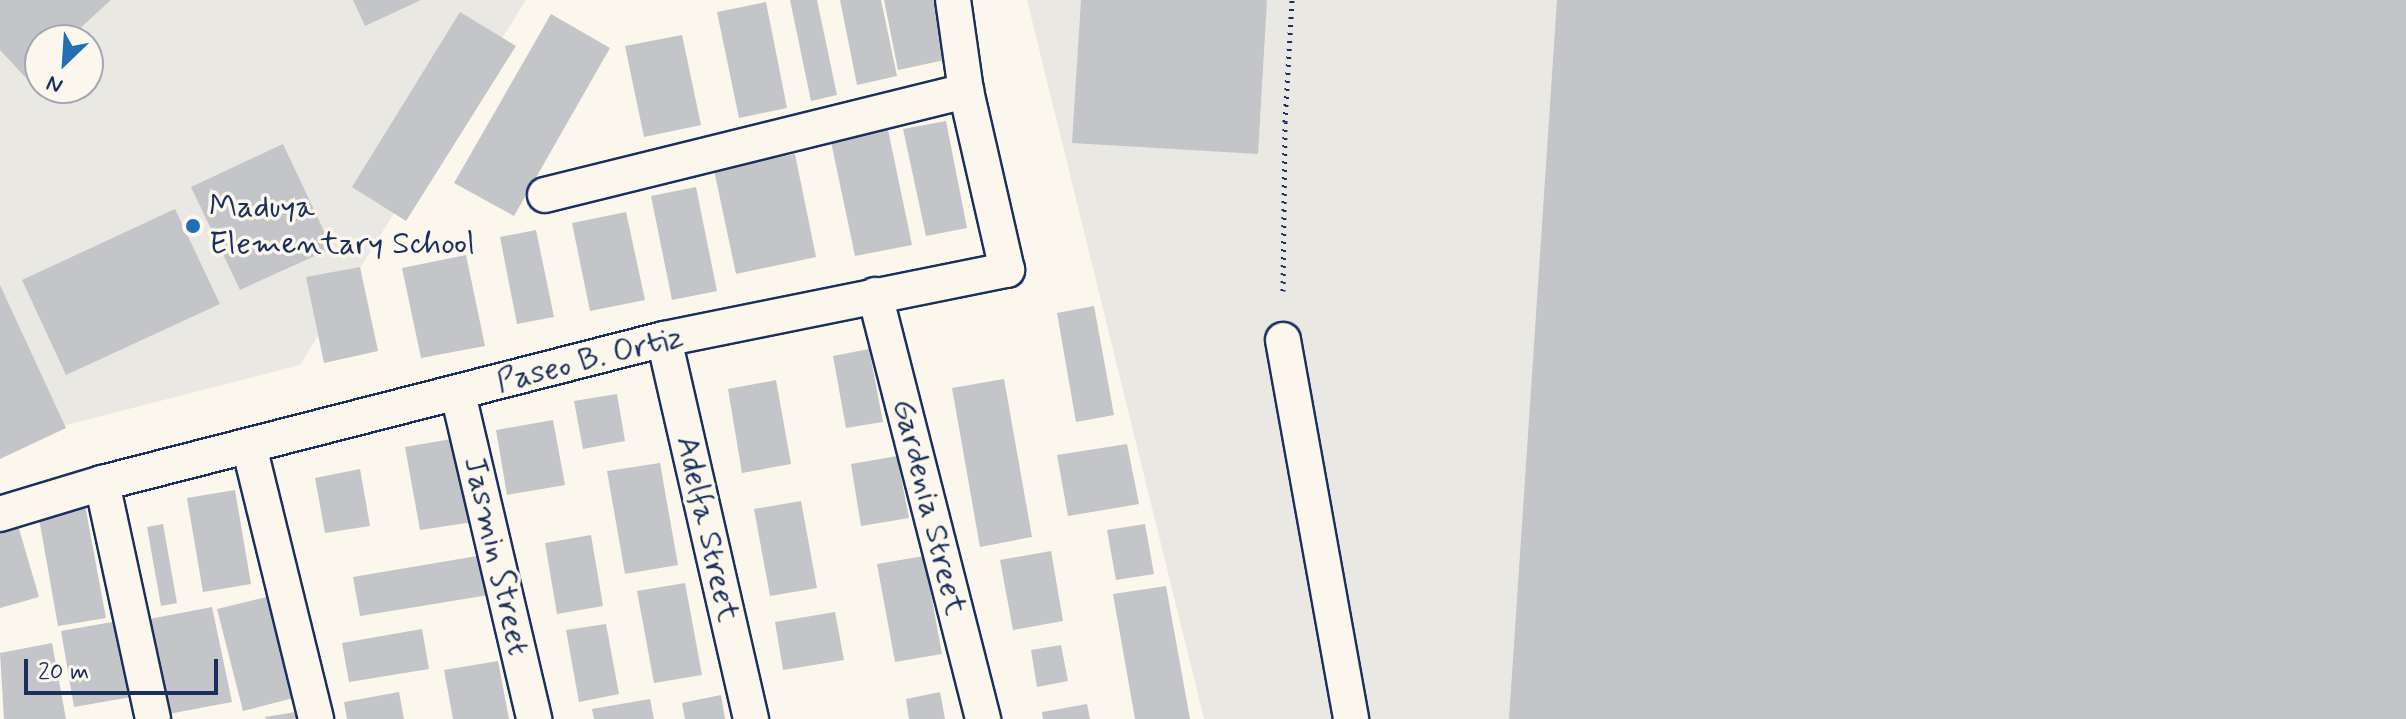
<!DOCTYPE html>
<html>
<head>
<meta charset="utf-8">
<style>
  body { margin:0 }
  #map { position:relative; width:2406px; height:719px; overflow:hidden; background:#fbf7ec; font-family:Mynerve,sans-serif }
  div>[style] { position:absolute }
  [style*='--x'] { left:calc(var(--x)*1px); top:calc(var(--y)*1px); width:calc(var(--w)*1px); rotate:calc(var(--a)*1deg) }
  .built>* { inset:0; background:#eae8e2 }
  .building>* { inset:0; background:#c3c5c9 }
  .path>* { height:5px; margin-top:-2.5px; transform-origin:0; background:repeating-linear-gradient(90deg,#1b2f5e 0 2px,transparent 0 8px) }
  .roads { filter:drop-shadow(2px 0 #1b2f5e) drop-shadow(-2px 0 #1b2f5e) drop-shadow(0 2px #1b2f5e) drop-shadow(0 -2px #1b2f5e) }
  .lane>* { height:34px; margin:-17px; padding:0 17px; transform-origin:17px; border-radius:17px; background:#fbf7ec }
  .dots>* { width:22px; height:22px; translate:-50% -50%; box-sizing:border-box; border:4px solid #fbf7ec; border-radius:50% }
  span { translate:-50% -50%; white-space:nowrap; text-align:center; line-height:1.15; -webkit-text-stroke:7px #fbf7ec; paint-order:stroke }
  .poi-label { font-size:32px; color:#1b2f5e }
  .left { translate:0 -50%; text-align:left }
  .street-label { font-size:32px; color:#1b2f5e }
  .north { position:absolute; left:24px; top:24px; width:80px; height:80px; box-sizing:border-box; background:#fbf7ec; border:2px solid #a1a7b3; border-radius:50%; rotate:205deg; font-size:22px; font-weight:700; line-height:32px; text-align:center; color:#1b2f5e }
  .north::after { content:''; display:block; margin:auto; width:28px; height:36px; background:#1f6fb2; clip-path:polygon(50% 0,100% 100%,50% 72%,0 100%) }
  .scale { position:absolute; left:24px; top:659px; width:194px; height:36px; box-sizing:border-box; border:4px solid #1b2f5e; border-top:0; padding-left:10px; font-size:24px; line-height:28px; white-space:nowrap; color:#1b2f5e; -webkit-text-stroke:6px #fbf7ec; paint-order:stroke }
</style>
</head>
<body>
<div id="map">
  <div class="built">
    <div style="clip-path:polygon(evenodd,0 0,526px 0,300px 365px,0 442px,0 0,40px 40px,88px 40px,88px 88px,40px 88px,40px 40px)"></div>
    <div style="clip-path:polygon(1027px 0,2406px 0,2406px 719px,1204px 719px)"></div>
  </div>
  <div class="building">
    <div style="clip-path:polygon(0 0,111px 0,67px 40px,40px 40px,40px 64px,25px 77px,0 50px)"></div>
    <div style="clip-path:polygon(353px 0,421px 0,365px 26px)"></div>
    <div style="clip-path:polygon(790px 0,817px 0,837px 95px,811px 101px)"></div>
    <div style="clip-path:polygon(840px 0,881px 0,897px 76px,857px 85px)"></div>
    <div style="clip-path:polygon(884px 0,948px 0,959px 57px,898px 70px)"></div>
    <div style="clip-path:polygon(1081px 0,1267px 0,1258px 154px,1072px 143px)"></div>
    <div style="clip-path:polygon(1557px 0,2406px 0,2406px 719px,1509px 719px)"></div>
    <div style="clip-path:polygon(766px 2px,787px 108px,739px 118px,717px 12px)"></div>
    <div style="clip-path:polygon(460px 12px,516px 46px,406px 221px,352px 187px)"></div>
    <div style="clip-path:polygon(551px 14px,610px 48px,514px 216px,454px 183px)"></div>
    <div style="clip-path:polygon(682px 35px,701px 125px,644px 137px,625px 46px)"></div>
    <div style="clip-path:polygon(946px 121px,967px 228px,926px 236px,903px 129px)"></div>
    <div style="clip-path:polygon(887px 125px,912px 245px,855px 256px,830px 137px)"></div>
    <div style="clip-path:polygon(283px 144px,332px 248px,240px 290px,191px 187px)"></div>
    <div style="clip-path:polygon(795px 154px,816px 257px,736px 274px,714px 170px)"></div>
    <div style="clip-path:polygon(696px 187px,717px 291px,672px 300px,651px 196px)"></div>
    <div style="clip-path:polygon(175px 209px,220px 304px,66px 375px,22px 280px)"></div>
    <div style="clip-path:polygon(626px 212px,645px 300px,590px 311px,572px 223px)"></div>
    <div style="clip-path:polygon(536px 230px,554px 317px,517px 324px,500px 237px)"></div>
    <div style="clip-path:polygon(466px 255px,485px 346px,421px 358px,402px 268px)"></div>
    <div style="clip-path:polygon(360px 267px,378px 351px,324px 363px,306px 277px)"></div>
    <div style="clip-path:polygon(0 285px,66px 428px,0 459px)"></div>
    <div style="clip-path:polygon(1094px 306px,1114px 415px,1076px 422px,1057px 313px)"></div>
    <div style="clip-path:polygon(869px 349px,883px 422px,846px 428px,833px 356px)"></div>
    <div style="clip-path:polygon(1004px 379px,1032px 537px,980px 547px,952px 388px)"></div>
    <div style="clip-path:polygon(776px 380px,791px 464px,742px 473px,728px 389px)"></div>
    <div style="clip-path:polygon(617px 394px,625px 441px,583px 449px,574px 401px)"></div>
    <div style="clip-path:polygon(553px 420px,565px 485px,507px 495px,496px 430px)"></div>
    <div style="clip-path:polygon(457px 438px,473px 522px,420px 530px,405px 447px)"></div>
    <div style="clip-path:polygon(1127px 444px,1139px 504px,1068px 516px,1057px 455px)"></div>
    <div style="clip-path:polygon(897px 456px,909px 518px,861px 526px,851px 464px)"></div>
    <div style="clip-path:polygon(660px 463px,678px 565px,625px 574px,607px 471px)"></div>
    <div style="clip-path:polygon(360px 469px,370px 526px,325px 533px,315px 478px)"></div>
    <div style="clip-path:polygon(235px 490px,251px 584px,203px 592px,187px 498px)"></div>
    <div style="clip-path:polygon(84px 500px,106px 618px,58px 626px,37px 507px)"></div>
    <div style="clip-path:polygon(801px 501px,817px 588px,770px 596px,754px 509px)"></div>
    <div style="clip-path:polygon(17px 522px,39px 597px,0 608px,0 527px)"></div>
    <div style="clip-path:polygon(163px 524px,177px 603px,161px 606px,147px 527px)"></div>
    <div style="clip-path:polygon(1145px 524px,1154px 574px,1116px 580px,1107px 530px)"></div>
    <div style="clip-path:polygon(591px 535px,603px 606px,557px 614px,545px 543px)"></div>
    <div style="clip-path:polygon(1051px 551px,1063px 621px,1013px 630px,1000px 560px)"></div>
    <div style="clip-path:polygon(483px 555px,489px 595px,360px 616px,353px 577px)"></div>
    <div style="clip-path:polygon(924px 556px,942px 654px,895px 662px,877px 564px)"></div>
    <div style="clip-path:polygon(685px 583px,702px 675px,654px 683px,637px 591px)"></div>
    <div style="clip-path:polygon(1166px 586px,1190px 719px,1135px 719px,1113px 594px)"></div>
    <div style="clip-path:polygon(271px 596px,297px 697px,243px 711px,217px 609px)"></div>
    <div style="clip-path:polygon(212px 607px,232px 702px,158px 716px,139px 621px)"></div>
    <div style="clip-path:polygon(835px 612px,844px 660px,783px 670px,775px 622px)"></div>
    <div style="clip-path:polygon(118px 621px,131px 697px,74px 707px,61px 631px)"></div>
    <div style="clip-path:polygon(606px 624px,619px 694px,579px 702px,566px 630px)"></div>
    <div style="clip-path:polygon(422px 629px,429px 669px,349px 682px,342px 643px)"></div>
    <div style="clip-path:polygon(52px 643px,66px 719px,4px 719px,0 653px)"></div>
    <div style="clip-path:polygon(1061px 645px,1068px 681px,1037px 687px,1031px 650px)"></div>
    <div style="clip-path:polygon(498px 661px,509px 719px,453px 719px,444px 670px)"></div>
    <div style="clip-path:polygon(399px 692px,404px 719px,347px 719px,344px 702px)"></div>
    <div style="clip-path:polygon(940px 692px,945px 719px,909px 719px,906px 699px)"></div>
    <div style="clip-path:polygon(721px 695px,725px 719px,685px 719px,682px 703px)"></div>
    <div style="clip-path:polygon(650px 699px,654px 719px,594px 719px,592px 709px)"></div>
    <div style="clip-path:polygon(1087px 704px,1090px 719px,1043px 719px,1042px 712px)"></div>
    <div style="clip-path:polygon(308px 710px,310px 719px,266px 719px,265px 717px)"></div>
  </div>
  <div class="path">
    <div style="--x:1283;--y:291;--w:169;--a:-89.3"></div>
    <div style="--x:1285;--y:122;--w:122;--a:-86.7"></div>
  </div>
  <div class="roads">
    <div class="lane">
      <div style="--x:545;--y:195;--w:434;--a:-13.9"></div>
      <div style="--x:875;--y:295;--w:438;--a:75.7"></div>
      <div style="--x:664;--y:339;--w:390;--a:77.1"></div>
      <div style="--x:1283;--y:340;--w:385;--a:79.8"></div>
      <div style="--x:458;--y:394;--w:334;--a:76.8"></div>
      <div style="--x:249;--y:446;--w:281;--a:76.2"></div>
      <div style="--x:102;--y:483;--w:241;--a:77.8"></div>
      <div style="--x:0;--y:514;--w:107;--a:-16.9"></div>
      <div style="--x:102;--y:483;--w:580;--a:-14.37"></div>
      <div style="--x:664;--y:339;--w:350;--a:-11.4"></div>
      <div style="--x:1007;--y:270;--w:184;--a:-102.9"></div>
      <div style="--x:966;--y:91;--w:92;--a:-98.1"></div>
    </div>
  </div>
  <div class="dots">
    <div style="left:193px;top:226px;background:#1f6fb2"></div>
  </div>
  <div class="poi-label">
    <span class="left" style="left:209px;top:226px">Maduya<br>Elementary School</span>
  </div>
  <div class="street-label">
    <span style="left:590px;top:360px;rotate:-14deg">Paseo B. Ortiz</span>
    <span style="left:929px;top:507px;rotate:76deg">Gardenia Street</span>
    <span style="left:707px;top:529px;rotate:77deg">Adelfa Street</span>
    <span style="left:496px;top:556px;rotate:77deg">Jasmin Street</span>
  </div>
  <div class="north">N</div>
  <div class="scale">20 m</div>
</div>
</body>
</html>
